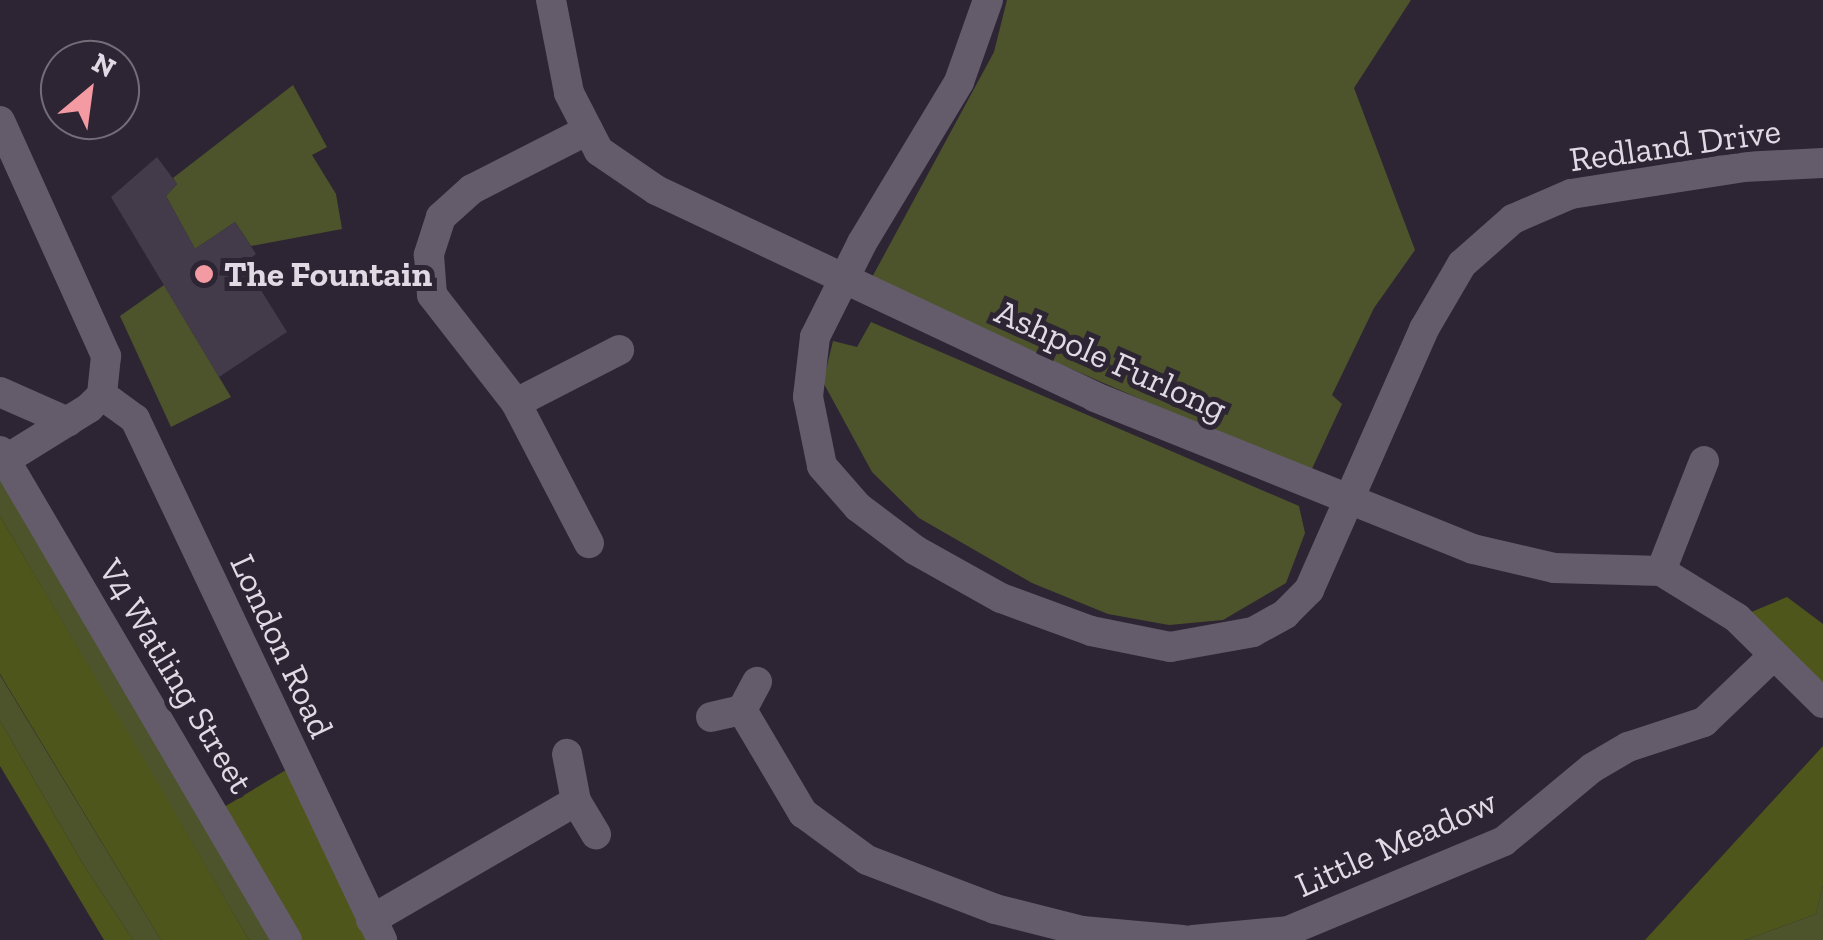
<!DOCTYPE html>
<html>
<head>
<meta charset="utf-8">
<style>
  body { margin:0 }
  #map { position:relative; width:1823px; height:940px; overflow:hidden; background:#2d2533; font-family:"Zilla Slab",serif }
  div>[style] { position:absolute }
  [style*='--x'] { left:calc(var(--x)*1px); top:calc(var(--y)*1px); width:calc(var(--w)*1px); rotate:calc(var(--a)*1deg) }
  .green>* { inset:0; background:#4d542b }
  .forest>* { inset:0; background:#4e561c }
  .building>* { inset:0; background:#433b4a }
  .street>* { height:30px; margin:-15px; padding:0 15px; transform-origin:15px; border-radius:15px; background:#645c6b }
  .secondary>* { height:30px; margin:-15px; padding:0 15px; transform-origin:15px; border-radius:15px; background:#645c6b }
  .dots>* { width:28px; height:28px; translate:-50% -50%; box-sizing:border-box; border:5px solid #2d2533; border-radius:50% }
  span { translate:-50% -50%; white-space:nowrap; text-align:center; line-height:1.15; -webkit-text-stroke:10px #2d2533; paint-order:stroke }
  .street-label { font-size:35px; color:#dfdae3 }
  .poi-label { font-size:35px; color:#dfdae3; font-weight:700 }
  .left { translate:0 -50%; text-align:left }
  .north { position:absolute; left:40px; top:40px; width:100px; height:100px; box-sizing:border-box; background:#2d2533; border:2px solid #746d79; border-radius:50%; rotate:29deg; font-size:28px; font-weight:700; line-height:40px; text-align:center; color:#dfdae3 }
  .north::after { content:''; display:block; margin:auto; width:35px; height:45px; background:#f49aa3; clip-path:polygon(50% 0,100% 100%,50% 72%,0 100%) }
</style>
</head>
<body>
<div id="map">
  <div class="green">
    <div style="clip-path:polygon(1007px 0,1411px 0,1354px 88px,1415px 250px,1374px 308px,1332px 395px,1342px 404px,1310px 473px,870px 281px,994px 52px)"></div>
    <div style="clip-path:polygon(293px 85px,327px 147px,312px 155px,336px 194px,342px 229px,251px 246px,235px 222px,195px 249px,166px 196px,177px 184px,173px 178px)"></div>
    <div style="clip-path:polygon(164px 285px,231px 397px,171px 427px,120px 316px)"></div>
    <div style="clip-path:polygon(871px 322px,1299px 506px,1305px 533px,1286px 583px,1223px 620px,1169px 625px,1108px 614px,1032px 583px,919px 518px,872px 472px,823px 382px,833px 341px,857px 347px)"></div>
    <div style="clip-path:polygon(0 451px,287px 940px,249px 940px,0 516px)"></div>
    <div style="clip-path:polygon(0 675px,161px 940px,133px 940px,83px 864px,0 721px)"></div>
    <div style="clip-path:polygon(1823px 885px,1823px 940px,1745px 940px,1816px 914px)"></div>
  </div>
  <div class="forest">
    <div style="clip-path:polygon(0 516px,146px 763px,249px 940px,161px 940px,0 674px)"></div>
    <div style="clip-path:polygon(1787px 597px,1823px 624px,1823px 703px,1737px 618px)"></div>
    <div style="clip-path:polygon(0 721px,83px 864px,133px 940px,104px 940px,0 766px)"></div>
    <div style="clip-path:polygon(1823px 746px,1823px 885px,1816px 914px,1745px 940px,1645px 940px)"></div>
    <div style="clip-path:polygon(296px 764px,382px 940px,287px 940px,214px 813px)"></div>
  </div>
  <div class="building">
    <div style="clip-path:polygon(157px 157px,177px 184px,166px 196px,195px 249px,235px 222px,256px 254px,244px 263px,287px 332px,219px 377px,111px 197px)"></div>
  </div>
  <div class="street">
    <div style="--x:551;--y:0;--w:95;--a:79"></div>
    <div style="--x:569;--y:93;--w:65;--a:62.7"></div>
    <div style="--x:599;--y:151;--w:69;--a:34.4"></div>
    <div style="--x:656;--y:190;--w:485;--a:25.2"></div>
    <div style="--x:1095;--y:397;--w:407;--a:21.9"></div>
    <div style="--x:1473;--y:549;--w:83;--a:13.2"></div>
    <div style="--x:1554;--y:568;--w:107;--a:1.6"></div>
    <div style="--x:1661;--y:571;--w:89;--a:31.7"></div>
    <div style="--x:1737;--y:618;--w:121;--a:44.7"></div>
    <div style="--x:988;--y:0;--w:87;--a:109.5"></div>
    <div style="--x:959;--y:82;--w:188;--a:121.1"></div>
    <div style="--x:862;--y:243;--w:105;--a:116.6"></div>
    <div style="--x:815;--y:337;--w:60;--a:96.7"></div>
    <div style="--x:808;--y:397;--w:70;--a:78.5"></div>
    <div style="--x:822;--y:466;--w:55;--a:48.7"></div>
    <div style="--x:858;--y:507;--w:71;--a:37"></div>
    <div style="--x:915;--y:550;--w:98;--a:29.2"></div>
    <div style="--x:1001;--y:598;--w:96;--a:20.1"></div>
    <div style="--x:1091;--y:631;--w:81;--a:11.4"></div>
    <div style="--x:1170;--y:647;--w:84;--a:-10.2"></div>
    <div style="--x:1253;--y:632;--w:37;--a:-29"></div>
    <div style="--x:1285;--y:614;--w:34;--a:-45"></div>
    <div style="--x:1309;--y:590;--w:285;--a:-66.2"></div>
    <div style="--x:1424;--y:329;--w:75;--a:-59.7"></div>
    <div style="--x:1462;--y:264;--w:68;--a:-41.4"></div>
    <div style="--x:1513;--y:219;--w:63;--a:-23.3"></div>
    <div style="--x:1571;--y:194;--w:174;--a:-8.9"></div>
    <div style="--x:1743;--y:167;--w:80;--a:-2.9"></div>
    <div style="--x:0;--y:121;--w:258;--a:65.7"></div>
    <div style="--x:106;--y:356;--w:39;--a:96"></div>
    <div style="--x:102;--y:395;--w:18;--a:135"></div>
    <div style="--x:89;--y:408;--w:99;--a:148.2"></div>
    <div style="--x:588;--y:130;--w:130;--a:153"></div>
    <div style="--x:472;--y:189;--w:42;--a:137.9"></div>
    <div style="--x:441;--y:217;--w:40;--a:108"></div>
    <div style="--x:429;--y:255;--w:40;--a:85.7"></div>
    <div style="--x:432;--y:295;--w:137;--a:52.1"></div>
    <div style="--x:516;--y:403;--w:158;--a:62.5"></div>
    <div style="--x:0;--y:392;--w:74;--a:23.8"></div>
    <div style="--x:102;--y:395;--w:41;--a:36"></div>
    <div style="--x:135;--y:419;--w:577;--a:64.63"></div>
    <div style="--x:516;--y:403;--w:116;--a:-27.2"></div>
    <div style="--x:1661;--y:571;--w:118;--a:-68.6"></div>
    <div style="--x:742;--y:710;--w:120;--a:59.4"></div>
    <div style="--x:803;--y:813;--w:79;--a:36.3"></div>
    <div style="--x:867;--y:860;--w:137;--a:20.9"></div>
    <div style="--x:995;--y:909;--w:90;--a:14.2"></div>
    <div style="--x:1082;--y:931;--w:101;--a:5.1"></div>
    <div style="--x:711;--y:717;--w:32;--a:-13"></div>
    <div style="--x:742;--y:710;--w:32;--a:-62"></div>
    <div style="--x:576;--y:801;--w:39;--a:59"></div>
    <div style="--x:371;--y:920;--w:237;--a:-30.1"></div>
    <div style="--x:576;--y:801;--w:48;--a:-100.8"></div>
    <div style="--x:1193;--y:940;--w:95;--a:-5.4"></div>
    <div style="--x:1288;--y:931;--w:234;--a:-22.6"></div>
    <div style="--x:1504;--y:841;--w:114;--a:-39.7"></div>
    <div style="--x:1592;--y:768;--w:42;--a:-30.3"></div>
    <div style="--x:1628;--y:747;--w:80;--a:-18.2"></div>
    <div style="--x:1704;--y:722;--w:97;--a:-43.7"></div>
  </div>
  <div class="secondary">
    <div style="--x:0;--y:451;--w:567;--a:59.59"></div>
  </div>
  <div class="dots">
    <div style="left:204px;top:274px;background:#f49aa3"></div>
  </div>
  <div class="street-label">
    <span style="left:1675px;top:145px;rotate:-8deg">Redland Drive</span>
    <span style="left:1111px;top:360px;rotate:24deg">Ashpole Furlong</span>
    <span style="left:282px;top:646px;rotate:65deg">London Road</span>
    <span style="left:176px;top:676px;rotate:59deg">V4 Watling Street</span>
    <span style="left:1396px;top:843px;rotate:-24deg">Little Meadow</span>
  </div>
  <div class="poi-label">
    <span class="left" style="left:224px;top:274px">The Fountain</span>
  </div>
  <div class="north">N</div>
</div>
</body>
</html>
